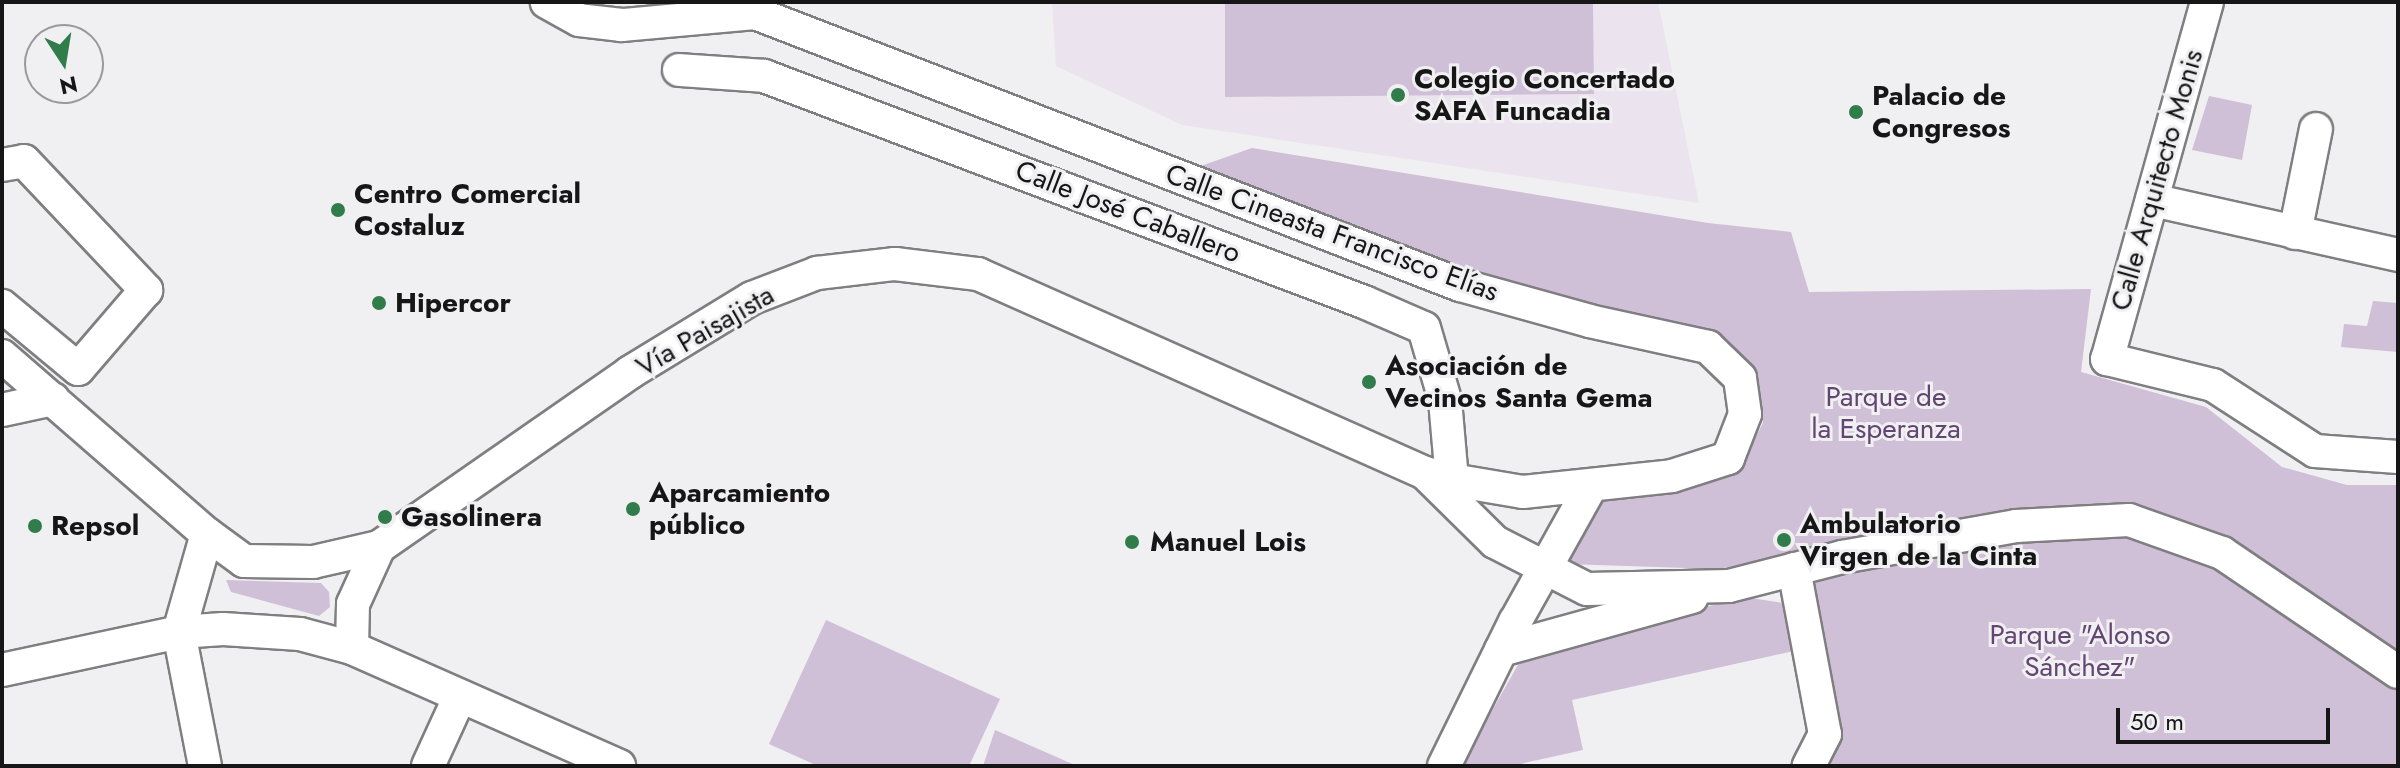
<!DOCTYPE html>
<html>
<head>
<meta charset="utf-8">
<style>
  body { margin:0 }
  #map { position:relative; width:2400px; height:768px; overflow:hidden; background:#f0eff1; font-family:Jost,sans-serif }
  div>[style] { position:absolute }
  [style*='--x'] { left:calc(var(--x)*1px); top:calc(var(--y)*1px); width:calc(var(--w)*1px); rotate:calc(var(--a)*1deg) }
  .built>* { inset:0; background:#ebe4ee }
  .green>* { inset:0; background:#cfbfd7 }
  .roads { filter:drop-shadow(2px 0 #7f7e80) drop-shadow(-2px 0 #7f7e80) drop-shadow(0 2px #7f7e80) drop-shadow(0 -2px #7f7e80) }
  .minor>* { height:32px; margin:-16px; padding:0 16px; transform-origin:16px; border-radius:16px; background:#fff }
  .dots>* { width:22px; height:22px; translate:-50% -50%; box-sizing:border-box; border:4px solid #f0eff1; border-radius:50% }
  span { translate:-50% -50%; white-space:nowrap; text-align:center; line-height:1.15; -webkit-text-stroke:6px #f0eff1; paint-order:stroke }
  .poi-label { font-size:28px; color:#171617; font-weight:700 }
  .left { translate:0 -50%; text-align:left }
  .street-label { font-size:28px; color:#171617 }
  .park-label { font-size:28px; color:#634572 }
  .frame { position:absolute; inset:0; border:4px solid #171617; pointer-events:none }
  .north { position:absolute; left:24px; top:24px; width:80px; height:80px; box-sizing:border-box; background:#f0eff1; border:2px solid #99989a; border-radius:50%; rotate:168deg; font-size:22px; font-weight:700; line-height:32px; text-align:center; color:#171617 }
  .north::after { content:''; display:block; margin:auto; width:28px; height:36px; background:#307c4a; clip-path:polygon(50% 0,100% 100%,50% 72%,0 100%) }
  .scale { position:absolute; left:2116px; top:708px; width:214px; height:36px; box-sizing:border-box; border:4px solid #171617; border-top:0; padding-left:10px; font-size:24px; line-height:28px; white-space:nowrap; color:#171617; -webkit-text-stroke:6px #f0eff1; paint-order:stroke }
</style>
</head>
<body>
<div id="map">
  <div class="built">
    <div style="clip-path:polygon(1052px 2px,1658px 2px,1699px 203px,1182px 125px,1056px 66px)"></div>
  </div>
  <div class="green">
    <div style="clip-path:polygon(1225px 2px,1593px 2px,1594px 94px,1225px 97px)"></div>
    <div style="clip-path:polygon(2209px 96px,2252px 105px,2242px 160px,2192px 150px)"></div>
    <div style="clip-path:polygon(1252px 148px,1708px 223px,1791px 232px,1809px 292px,2091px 289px,2081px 372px,2206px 407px,2282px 467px,2347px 485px,2398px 485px,2398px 657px,2226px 539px,2001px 514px,1718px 569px,1566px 564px,1601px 500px,1737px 473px,1763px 423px,1753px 371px,1723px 337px,1481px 275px,1198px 167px)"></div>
    <div style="clip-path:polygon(2373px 301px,2398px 303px,2398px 352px,2341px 347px,2344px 324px,2367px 326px)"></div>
    <div style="clip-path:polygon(2129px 533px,2218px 566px,2398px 688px,2398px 766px,1822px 766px,1806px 576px,2014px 538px)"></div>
    <div style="clip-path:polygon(226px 580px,321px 583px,329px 592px,330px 607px,319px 616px,231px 592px)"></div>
    <div style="clip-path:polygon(1744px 597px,1783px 603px,1794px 651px,1572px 700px,1583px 750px,1511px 766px,1461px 766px,1524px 654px)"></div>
    <div style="clip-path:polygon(826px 620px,1000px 699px,969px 766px,818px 766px,769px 744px)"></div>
    <div style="clip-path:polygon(995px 730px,1077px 766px,983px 766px)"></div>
  </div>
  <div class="roads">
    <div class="minor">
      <div style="--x:2207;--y:2;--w:371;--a:105.6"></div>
      <div style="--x:2107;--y:359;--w:109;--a:13.8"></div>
      <div style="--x:2213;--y:385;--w:121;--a:32.9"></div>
      <div style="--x:2315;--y:451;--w:83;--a:4.1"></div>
      <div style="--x:679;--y:70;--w:85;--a:4"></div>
      <div style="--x:764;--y:76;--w:641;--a:20.64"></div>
      <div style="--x:1364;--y:302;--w:65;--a:23.4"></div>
      <div style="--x:1424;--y:328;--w:75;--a:73.7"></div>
      <div style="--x:1445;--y:400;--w:80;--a:85"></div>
      <div style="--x:2;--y:165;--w:22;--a:-10"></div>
      <div style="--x:24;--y:161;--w:178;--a:46.6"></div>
      <div style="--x:146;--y:290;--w:104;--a:130.7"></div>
      <div style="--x:78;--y:369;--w:99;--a:-140.3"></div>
      <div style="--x:2152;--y:200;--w:252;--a:12.6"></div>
      <div style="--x:2295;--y:233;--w:106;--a:-78.6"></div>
      <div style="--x:2;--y:356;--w:271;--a:41"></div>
      <div style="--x:207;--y:534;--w:46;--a:36.1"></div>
      <div style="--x:244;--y:561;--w:69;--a:0.8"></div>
      <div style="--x:313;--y:562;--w:68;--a:-12.8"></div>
      <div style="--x:379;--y:547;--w:305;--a:-34.8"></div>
      <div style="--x:629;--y:373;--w:144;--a:-31.4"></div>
      <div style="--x:752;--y:298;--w:70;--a:-21"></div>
      <div style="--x:817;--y:273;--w:79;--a:-6.6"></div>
      <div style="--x:895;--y:264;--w:84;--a:6.9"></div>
      <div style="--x:978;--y:274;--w:489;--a:24"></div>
      <div style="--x:1425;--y:473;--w:28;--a:15"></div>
      <div style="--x:1452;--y:480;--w:72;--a:9.6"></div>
      <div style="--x:1523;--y:492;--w:150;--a:-6.1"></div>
      <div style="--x:1672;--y:476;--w:59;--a:-17.8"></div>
      <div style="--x:1728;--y:458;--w:47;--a:-68.9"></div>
      <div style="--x:1745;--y:414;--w:36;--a:-98"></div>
      <div style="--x:1740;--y:378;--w:45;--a:-135.9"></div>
      <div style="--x:1708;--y:347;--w:121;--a:-167.6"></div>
      <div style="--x:1590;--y:321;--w:135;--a:-164.5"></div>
      <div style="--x:1460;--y:285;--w:756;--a:-158.9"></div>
      <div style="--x:755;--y:13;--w:134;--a:174.8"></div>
      <div style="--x:622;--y:25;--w:43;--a:-173.4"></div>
      <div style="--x:579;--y:20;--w:37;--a:-151"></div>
      <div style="--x:2;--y:410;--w:52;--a:-12.2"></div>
      <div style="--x:1425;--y:473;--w:98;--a:44.6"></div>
      <div style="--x:1495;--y:542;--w:103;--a:27.1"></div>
      <div style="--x:1587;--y:589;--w:142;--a:-1.2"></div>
      <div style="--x:1729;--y:586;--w:117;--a:-14.4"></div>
      <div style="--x:1842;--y:557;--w:177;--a:-10.1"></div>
      <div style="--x:2016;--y:526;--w:113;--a:-3"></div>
      <div style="--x:2129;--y:520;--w:99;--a:19.5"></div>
      <div style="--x:2222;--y:553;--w:212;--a:34.1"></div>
      <div style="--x:1794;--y:569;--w:168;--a:79.4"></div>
      <div style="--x:1825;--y:734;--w:36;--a:117"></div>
      <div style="--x:352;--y:648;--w:44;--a:-88.7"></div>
      <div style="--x:353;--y:604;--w:63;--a:-65.5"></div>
      <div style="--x:1501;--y:650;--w:198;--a:-15.5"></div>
      <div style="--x:2;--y:670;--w:181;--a:-12.1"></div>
      <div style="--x:179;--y:632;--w:44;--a:-3.9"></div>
      <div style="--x:223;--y:629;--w:77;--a:3.7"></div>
      <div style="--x:300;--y:634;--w:54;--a:15.1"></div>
      <div style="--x:352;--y:648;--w:292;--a:23.8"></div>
      <div style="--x:205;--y:766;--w:136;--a:-101"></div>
      <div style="--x:179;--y:632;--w:102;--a:-74.1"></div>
      <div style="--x:428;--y:766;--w:77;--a:-65.4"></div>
      <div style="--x:1444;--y:766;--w:161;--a:-63.8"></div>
      <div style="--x:1515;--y:622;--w:156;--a:-60.8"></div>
    </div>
  </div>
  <div class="dots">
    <div style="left:1398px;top:95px;background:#307c4a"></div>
    <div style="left:1856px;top:112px;background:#307c4a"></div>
    <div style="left:338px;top:210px;background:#307c4a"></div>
    <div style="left:379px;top:303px;background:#307c4a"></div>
    <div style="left:1369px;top:382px;background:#307c4a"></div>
    <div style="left:633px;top:509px;background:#307c4a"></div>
    <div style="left:385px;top:517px;background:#307c4a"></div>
    <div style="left:35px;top:526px;background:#307c4a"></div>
    <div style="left:1784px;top:540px;background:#307c4a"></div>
    <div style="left:1132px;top:542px;background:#307c4a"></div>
  </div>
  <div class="poi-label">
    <span class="left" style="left:1414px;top:95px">Colegio Concertado<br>SAFA Funcadia</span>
    <span class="left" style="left:1872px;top:112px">Palacio de<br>Congresos</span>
    <span class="left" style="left:354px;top:210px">Centro Comercial<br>Costaluz</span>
    <span class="left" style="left:395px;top:303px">Hipercor</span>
    <span class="left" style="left:1385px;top:382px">Asociación de<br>Vecinos Santa Gema</span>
    <span class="left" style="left:649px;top:509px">Aparcamiento<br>público</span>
    <span class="left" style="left:401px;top:517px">Gasolinera</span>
    <span class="left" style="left:1800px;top:540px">Ambulatorio<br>Virgen de la Cinta</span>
    <span class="left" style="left:51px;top:526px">Repsol</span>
    <span class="left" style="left:1150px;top:542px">Manuel Lois</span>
  </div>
  <div class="street-label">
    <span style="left:2157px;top:180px;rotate:-74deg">Calle Arquitecto Monis</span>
    <span style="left:1128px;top:212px;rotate:21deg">Calle José Caballero</span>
    <span style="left:1332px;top:233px;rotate:20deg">Calle Cineasta Francisco Elías</span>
    <span style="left:705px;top:331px;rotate:-30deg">Vía Paisajista</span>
  </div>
  <div class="park-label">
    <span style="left:1886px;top:413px">Parque de<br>la Esperanza</span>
    <span style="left:2080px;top:651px">Parque "Alonso<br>Sánchez"</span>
  </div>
  <div class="frame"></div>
  <div class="north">N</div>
  <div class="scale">50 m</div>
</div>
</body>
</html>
